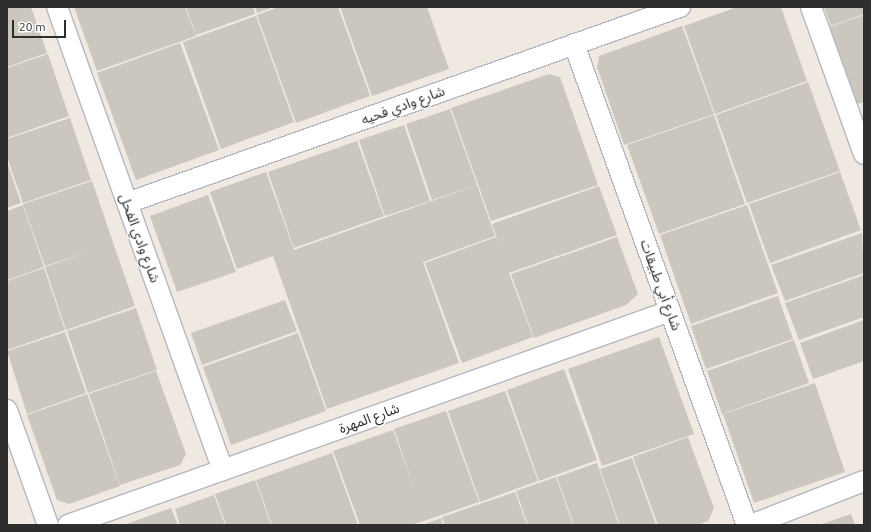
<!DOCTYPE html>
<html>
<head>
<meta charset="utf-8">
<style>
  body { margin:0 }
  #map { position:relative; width:871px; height:532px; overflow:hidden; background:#efe9e1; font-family:Ubuntu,"Noto Sans Arabic",sans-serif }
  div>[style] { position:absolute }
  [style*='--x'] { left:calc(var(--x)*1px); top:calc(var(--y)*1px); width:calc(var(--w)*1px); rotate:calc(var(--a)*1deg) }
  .building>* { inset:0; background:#cbc7bf }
  .roads { filter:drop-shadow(1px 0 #b4b7c1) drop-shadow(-1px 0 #b4b7c1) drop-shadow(0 1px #b4b7c1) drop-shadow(0 -1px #b4b7c1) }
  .minor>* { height:20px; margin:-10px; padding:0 10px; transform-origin:10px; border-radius:10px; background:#fff }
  span { translate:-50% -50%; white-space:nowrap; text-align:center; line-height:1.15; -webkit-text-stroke:3px #fff; paint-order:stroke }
  .street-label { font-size:14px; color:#2e2e2e }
  .frame { position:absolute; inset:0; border:8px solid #2e2e2e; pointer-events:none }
  .scale { position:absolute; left:12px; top:20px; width:54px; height:18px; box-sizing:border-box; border:2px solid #2e2e2e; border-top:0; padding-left:5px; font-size:12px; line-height:14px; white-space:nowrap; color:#2e2e2e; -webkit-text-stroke:3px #fff; paint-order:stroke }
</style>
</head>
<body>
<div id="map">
  <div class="building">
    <div style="clip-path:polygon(7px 7px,31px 7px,47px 53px,7px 67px)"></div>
    <div style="clip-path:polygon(74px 7px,185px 7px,196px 36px,97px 71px)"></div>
    <div style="clip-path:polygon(186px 7px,253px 7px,255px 14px,196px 35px)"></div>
    <div style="clip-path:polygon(255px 7px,274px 7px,257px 13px)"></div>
    <div style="clip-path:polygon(279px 7px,338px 7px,370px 96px,296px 123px,257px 15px)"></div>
    <div style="clip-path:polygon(340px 7px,427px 7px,449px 69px,372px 96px)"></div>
    <div style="clip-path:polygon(737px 7px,781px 7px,807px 81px,715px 114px,684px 26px)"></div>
    <div style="clip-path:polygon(824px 7px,864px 7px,864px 14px,831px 26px)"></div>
    <div style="clip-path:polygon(864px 15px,864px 102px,857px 104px,830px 27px)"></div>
    <div style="clip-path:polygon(256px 16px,294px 122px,221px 149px,183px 42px)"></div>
    <div style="clip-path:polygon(682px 26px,714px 114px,624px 145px,597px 67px,599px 56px)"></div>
    <div style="clip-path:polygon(180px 43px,219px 150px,136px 180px,97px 73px)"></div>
    <div style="clip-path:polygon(48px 54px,69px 116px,7px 138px,7px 68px)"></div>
    <div style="clip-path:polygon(549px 74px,560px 77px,598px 185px,491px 221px,451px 108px)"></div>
    <div style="clip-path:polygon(808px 82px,840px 171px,747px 203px,716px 115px)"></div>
    <div style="clip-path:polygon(450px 109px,477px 185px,432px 200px,406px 124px)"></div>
    <div style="clip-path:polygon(714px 115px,745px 204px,659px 234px,627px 145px)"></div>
    <div style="clip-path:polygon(70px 118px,91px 180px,23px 203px,7px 157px,7px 139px)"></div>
    <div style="clip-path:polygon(404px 125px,430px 201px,385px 216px,359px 140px)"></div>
    <div style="clip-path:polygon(357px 141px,384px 216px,294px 248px,268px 172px)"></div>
    <div style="clip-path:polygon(7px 162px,21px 203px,7px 208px)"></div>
    <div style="clip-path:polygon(266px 172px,294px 250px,477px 185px,495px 236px,423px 262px,459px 363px,327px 409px,273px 256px,237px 269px,210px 192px)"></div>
    <div style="clip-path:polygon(840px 172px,861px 230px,770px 263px,749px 204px)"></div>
    <div style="clip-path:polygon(92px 181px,135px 306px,66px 330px,45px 267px,89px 252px,45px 266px,23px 204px)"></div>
    <div style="clip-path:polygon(599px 186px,617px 235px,509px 273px,533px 337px,462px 363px,425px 263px,496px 237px,500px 248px,492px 224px)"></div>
    <div style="clip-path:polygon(208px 195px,236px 272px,177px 292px,150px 216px)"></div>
    <div style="clip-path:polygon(23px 205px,44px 267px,7px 280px,7px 211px)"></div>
    <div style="clip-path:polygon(747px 205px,778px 293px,691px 324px,660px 235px)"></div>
    <div style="clip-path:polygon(862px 233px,864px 273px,785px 301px,771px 265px)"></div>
    <div style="clip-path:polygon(617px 237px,638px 294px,626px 305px,534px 338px,511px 274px)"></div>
    <div style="clip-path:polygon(44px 268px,65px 330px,7px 350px,7px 281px)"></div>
    <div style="clip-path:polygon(864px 275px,864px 317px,799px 340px,785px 303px)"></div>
    <div style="clip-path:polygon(778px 296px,793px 339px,706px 369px,691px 326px)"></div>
    <div style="clip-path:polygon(285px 300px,297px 331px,202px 365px,191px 333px)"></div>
    <div style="clip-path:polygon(136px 308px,157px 370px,88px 393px,67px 331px)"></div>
    <div style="clip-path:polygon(864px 320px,864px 361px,813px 379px,800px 343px)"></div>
    <div style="clip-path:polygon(65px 332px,86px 393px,27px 414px,7px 351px)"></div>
    <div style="clip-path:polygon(298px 333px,326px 411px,231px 445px,203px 367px)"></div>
    <div style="clip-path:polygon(659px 337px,694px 434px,602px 466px,568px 369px)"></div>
    <div style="clip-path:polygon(794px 340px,809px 383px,722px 414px,707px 371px)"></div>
    <div style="clip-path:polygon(564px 369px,597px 460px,539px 481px,507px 390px)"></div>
    <div style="clip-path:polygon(156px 371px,186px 454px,180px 465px,120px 485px,89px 394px)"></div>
    <div style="clip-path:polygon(815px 383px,845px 472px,754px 503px,723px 414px)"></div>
    <div style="clip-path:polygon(505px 391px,538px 481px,480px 502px,448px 411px)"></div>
    <div style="clip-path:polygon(87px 394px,120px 486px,69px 504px,57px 500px,27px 415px)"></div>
    <div style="clip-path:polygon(446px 411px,479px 502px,412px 525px,360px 525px,333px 451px,393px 430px,414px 488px,394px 429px)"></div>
    <div style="clip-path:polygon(688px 437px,714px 508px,708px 521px,697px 525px,658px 525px,633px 457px)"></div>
    <div style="clip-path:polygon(332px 453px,358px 525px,272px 525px,256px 480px)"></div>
    <div style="clip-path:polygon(632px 458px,656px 525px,620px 525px,600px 469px)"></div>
    <div style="clip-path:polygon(597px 463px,619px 525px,574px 525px,557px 477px)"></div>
    <div style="clip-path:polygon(556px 477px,573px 525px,528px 525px,516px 491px)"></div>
    <div style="clip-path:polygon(255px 480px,271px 525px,226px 525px,215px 494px)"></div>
    <div style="clip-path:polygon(515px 492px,527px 525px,445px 525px,442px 517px)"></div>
    <div style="clip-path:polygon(214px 495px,225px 525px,180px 525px,175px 509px)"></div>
    <div style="clip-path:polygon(171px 508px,178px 525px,124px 525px)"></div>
    <div style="clip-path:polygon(851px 514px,855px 525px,819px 525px)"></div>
    <div style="clip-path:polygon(441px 518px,443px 525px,422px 525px)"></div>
  </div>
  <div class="roads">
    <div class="minor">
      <div style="--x:57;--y:7;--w:492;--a:70.3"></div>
      <div style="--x:811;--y:7;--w:156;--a:70.2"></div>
      <div style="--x:574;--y:44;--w:511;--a:70.22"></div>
      <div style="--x:127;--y:203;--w:587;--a:-19.52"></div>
      <div style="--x:7;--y:410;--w:122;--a:70.4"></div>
      <div style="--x:68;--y:525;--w:639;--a:-19.57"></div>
      <div style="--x:751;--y:525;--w:121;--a:-21.3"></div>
    </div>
  </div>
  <div class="street-label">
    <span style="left:403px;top:105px;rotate:-20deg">شارع وادي فحيه</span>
    <span style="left:140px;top:238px;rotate:70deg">شارع وادي الفحل</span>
    <span style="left:661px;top:285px;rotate:70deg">شارع أبي طبيقات</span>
    <span style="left:369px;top:418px;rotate:-20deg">شارع المهرة</span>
  </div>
  <div class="frame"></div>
  <div class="scale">20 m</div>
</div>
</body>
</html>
